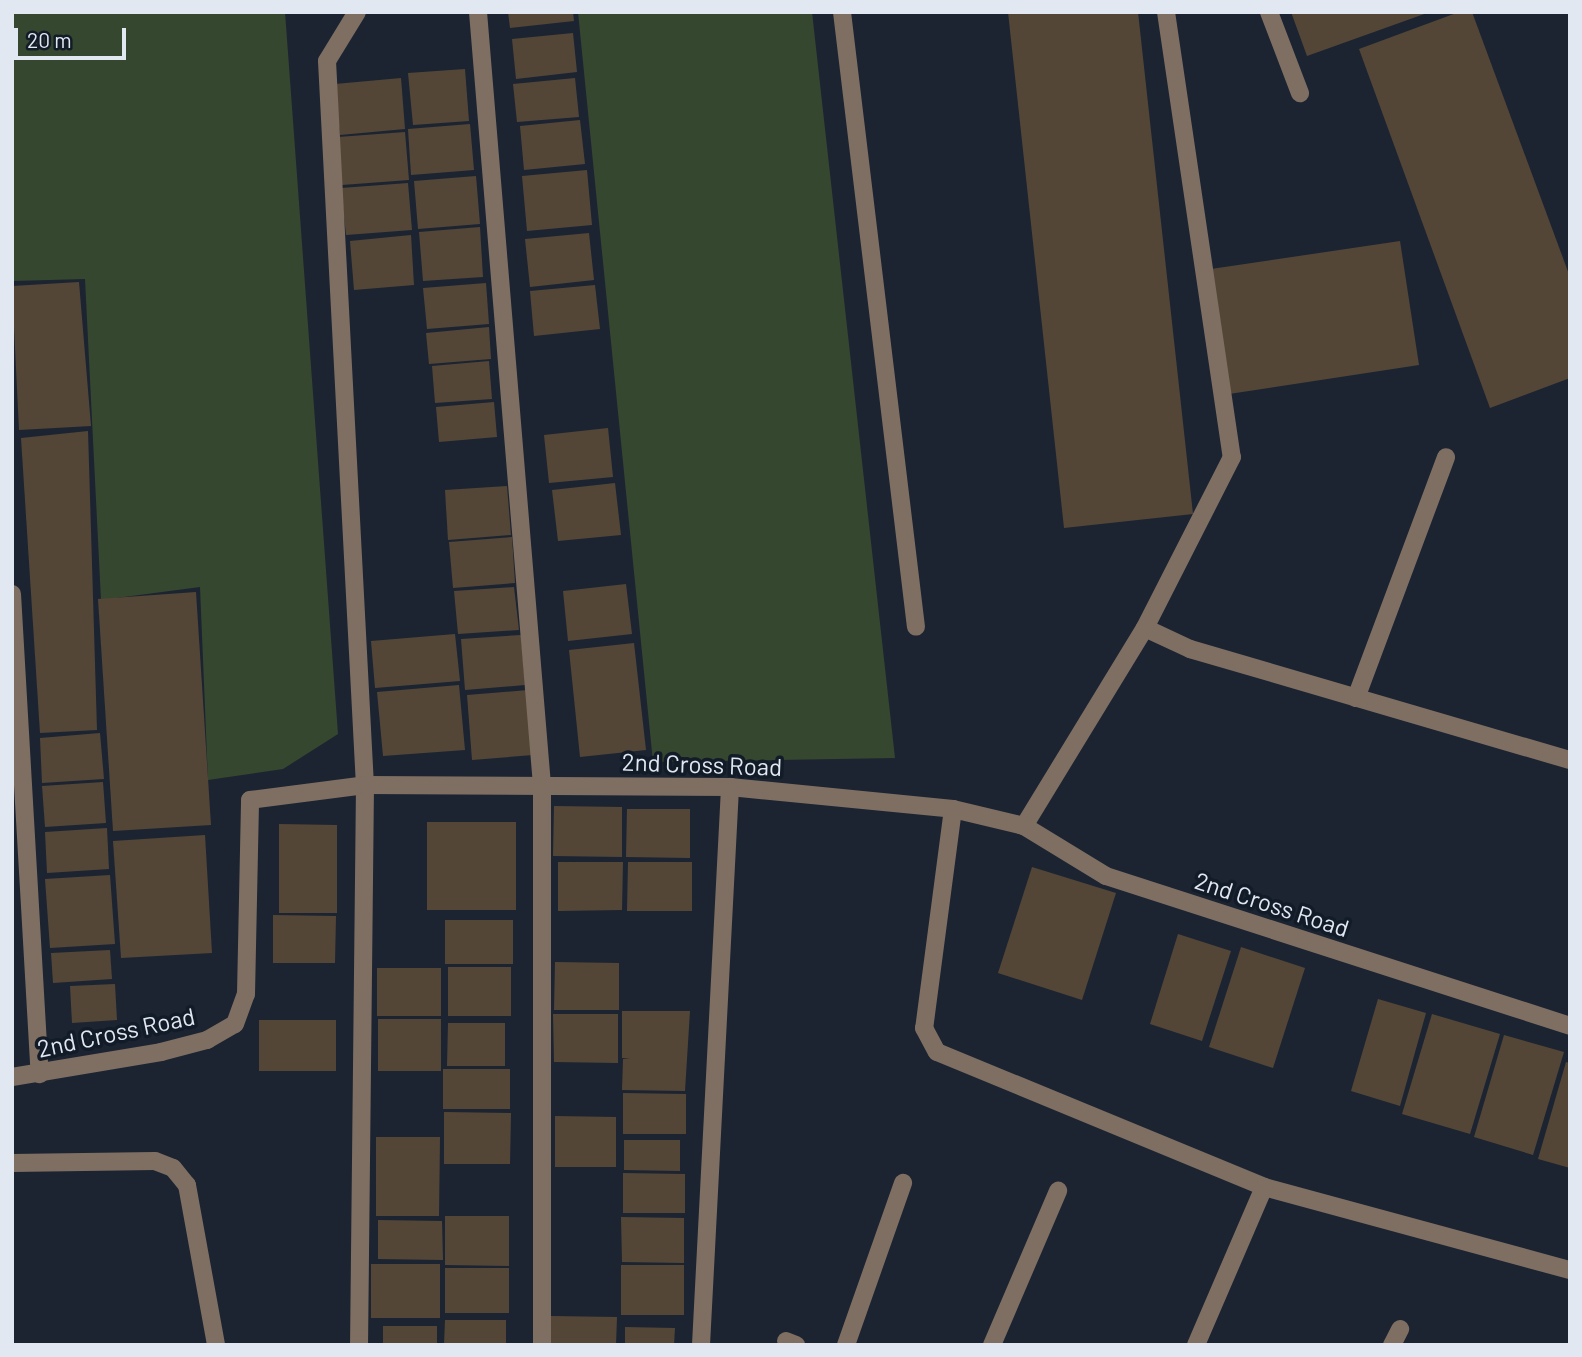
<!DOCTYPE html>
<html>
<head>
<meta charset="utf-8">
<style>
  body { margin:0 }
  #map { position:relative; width:1582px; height:1357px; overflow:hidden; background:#1c2432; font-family:Barlow,sans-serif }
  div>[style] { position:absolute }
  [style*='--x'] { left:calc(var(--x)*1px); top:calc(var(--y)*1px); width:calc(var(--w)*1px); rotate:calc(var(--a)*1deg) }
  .green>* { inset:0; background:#364730 }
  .building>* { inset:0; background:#534637 }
  .minor>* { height:18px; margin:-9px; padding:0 9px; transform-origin:9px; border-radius:9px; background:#7f6f62 }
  span { translate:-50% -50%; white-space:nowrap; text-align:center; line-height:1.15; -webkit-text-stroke:7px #121b28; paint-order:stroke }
  .street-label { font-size:24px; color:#e2e8f2 }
  .frame { position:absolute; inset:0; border:14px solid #e2e8f2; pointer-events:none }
  .scale { position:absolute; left:14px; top:28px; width:112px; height:32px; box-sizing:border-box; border:4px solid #e2e8f2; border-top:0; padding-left:9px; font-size:21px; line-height:24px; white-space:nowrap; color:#e2e8f2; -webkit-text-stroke:5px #121b28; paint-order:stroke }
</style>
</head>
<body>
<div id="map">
  <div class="green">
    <div style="clip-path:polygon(12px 12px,285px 12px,338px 734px,283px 769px,208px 780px,200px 587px,101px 600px,85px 279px,12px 281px)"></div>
    <div style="clip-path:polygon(578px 12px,812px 12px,895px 758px,653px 762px)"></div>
  </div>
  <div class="building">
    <div style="clip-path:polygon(508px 12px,573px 12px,574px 21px,510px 28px)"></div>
    <div style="clip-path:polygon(1008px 12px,1138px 12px,1193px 514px,1064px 528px)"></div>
    <div style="clip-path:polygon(1291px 12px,1427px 12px,1427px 13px,1307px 56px)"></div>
    <div style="clip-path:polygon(1459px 12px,1472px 12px,1570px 277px,1570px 378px,1490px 408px,1359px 49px)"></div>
    <div style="clip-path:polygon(573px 33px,577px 72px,516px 79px,512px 39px)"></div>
    <div style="clip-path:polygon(465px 69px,469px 121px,413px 125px,408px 73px)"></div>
    <div style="clip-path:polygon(401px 78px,405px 129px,340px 135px,335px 84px)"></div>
    <div style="clip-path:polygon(575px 78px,579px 117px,517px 122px,513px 84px)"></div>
    <div style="clip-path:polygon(580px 120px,585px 164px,524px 170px,520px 126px)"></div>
    <div style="clip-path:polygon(470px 124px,474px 170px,411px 175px,408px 129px)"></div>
    <div style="clip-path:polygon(405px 132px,409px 180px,342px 185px,338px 137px)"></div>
    <div style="clip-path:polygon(587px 170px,592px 225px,527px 231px,522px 176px)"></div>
    <div style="clip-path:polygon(476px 176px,480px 224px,418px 229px,414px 181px)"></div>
    <div style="clip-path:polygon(408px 183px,412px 230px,346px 235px,341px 188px)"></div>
    <div style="clip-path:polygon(480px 227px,483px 277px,423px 281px,419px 232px)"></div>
    <div style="clip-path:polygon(589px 233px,594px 280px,530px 287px,525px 239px)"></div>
    <div style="clip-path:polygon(411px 235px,414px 285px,354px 290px,350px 241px)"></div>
    <div style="clip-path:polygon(1400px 241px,1419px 365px,1229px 394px,1211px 269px)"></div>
    <div style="clip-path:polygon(79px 282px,91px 426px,19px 430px,12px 286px)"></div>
    <div style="clip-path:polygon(486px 283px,489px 324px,427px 329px,423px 288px)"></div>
    <div style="clip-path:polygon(595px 285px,600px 329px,534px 336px,530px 291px)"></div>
    <div style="clip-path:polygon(489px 327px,491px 359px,429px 364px,426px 333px)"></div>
    <div style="clip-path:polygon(489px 361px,492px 399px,435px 403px,432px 366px)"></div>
    <div style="clip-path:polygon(494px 402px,497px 437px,439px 442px,436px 407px)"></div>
    <div style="clip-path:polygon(608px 428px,613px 477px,549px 483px,544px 435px)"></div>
    <div style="clip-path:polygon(88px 431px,97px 730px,40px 733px,21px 438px)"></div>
    <div style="clip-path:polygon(615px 483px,621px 535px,558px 541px,552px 490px)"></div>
    <div style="clip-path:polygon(507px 486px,511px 535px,448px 540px,445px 490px)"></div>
    <div style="clip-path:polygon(512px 537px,515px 583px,453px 588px,449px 542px)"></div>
    <div style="clip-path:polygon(626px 584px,632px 634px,568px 641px,563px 591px)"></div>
    <div style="clip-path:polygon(514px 587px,519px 630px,458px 634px,454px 591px)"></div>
    <div style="clip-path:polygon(196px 592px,211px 825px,113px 831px,98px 599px)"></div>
    <div style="clip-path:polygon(455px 634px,460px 681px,375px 688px,371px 641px)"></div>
    <div style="clip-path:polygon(521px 635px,525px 685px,465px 690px,461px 639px)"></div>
    <div style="clip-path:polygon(634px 643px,646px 750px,580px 757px,569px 650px)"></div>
    <div style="clip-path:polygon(459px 685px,465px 750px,383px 756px,377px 692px)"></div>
    <div style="clip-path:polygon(528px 690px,533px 755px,472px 760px,467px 695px)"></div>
    <div style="clip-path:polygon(100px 733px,104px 779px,42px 783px,40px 738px)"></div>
    <div style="clip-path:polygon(103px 782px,106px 823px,45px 827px,42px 786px)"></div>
    <div style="clip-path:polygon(554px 806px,622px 807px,622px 857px,553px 856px)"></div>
    <div style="clip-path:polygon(627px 809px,690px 809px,690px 858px,626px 857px)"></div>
    <div style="clip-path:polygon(427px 822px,516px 822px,516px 910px,427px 910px)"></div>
    <div style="clip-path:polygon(279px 824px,337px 825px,337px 913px,279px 913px)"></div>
    <div style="clip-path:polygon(107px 828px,109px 869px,47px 873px,45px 832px)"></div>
    <div style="clip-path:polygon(205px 835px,212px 953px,121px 958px,113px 841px)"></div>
    <div style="clip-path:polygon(558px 862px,623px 862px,622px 910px,558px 911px)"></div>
    <div style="clip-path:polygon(628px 862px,692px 862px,692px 911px,627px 911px)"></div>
    <div style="clip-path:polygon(1032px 867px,1116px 893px,1082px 1000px,998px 973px)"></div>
    <div style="clip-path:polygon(110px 875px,115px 944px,50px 948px,45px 879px)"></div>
    <div style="clip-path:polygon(273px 915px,336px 916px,335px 963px,273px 963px)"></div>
    <div style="clip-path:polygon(445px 920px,513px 920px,513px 964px,445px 964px)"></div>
    <div style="clip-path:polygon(1178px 934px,1231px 951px,1202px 1041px,1150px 1024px)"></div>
    <div style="clip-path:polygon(1241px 947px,1305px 968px,1273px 1068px,1209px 1047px)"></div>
    <div style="clip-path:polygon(110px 950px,112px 979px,53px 983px,51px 953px)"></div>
    <div style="clip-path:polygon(555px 962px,619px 963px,619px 1010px,554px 1010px)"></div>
    <div style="clip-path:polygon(448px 967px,511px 967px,511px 1016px,448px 1016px)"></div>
    <div style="clip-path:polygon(377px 968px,441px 968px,441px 1016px,377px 1016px)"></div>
    <div style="clip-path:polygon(115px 984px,117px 1020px,72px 1023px,70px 986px)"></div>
    <div style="clip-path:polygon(1378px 999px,1426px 1013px,1400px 1106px,1351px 1091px)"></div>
    <div style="clip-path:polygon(622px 1011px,690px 1011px,685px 1091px,622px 1090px,623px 1059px,630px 1058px,622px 1058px)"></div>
    <div style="clip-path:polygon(553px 1014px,618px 1014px,618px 1063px,554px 1062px)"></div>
    <div style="clip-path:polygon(1432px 1014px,1500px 1034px,1470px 1134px,1402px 1114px)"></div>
    <div style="clip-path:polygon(378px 1019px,441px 1019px,441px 1071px,378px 1071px)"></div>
    <div style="clip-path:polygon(259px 1020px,336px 1020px,336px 1071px,259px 1071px)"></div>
    <div style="clip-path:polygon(448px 1023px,505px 1023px,505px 1066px,447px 1066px)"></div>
    <div style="clip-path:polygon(1504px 1035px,1564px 1052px,1533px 1155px,1474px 1137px)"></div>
    <div style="clip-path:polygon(1566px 1062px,1570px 1063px,1570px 1168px,1538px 1159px)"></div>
    <div style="clip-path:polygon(443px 1069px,510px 1069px,510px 1109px,443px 1109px)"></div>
    <div style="clip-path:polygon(623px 1093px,686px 1094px,686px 1134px,623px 1134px)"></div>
    <div style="clip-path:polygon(444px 1112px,511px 1113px,510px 1164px,444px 1164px)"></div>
    <div style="clip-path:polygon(555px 1116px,616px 1117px,616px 1167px,555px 1167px)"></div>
    <div style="clip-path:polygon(376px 1137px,440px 1137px,439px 1216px,376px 1216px)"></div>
    <div style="clip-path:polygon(624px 1140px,680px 1140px,680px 1171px,624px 1170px)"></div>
    <div style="clip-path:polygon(623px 1173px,685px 1174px,685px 1213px,623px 1213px)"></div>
    <div style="clip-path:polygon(445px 1216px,509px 1216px,509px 1266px,445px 1265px)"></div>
    <div style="clip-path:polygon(621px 1217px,684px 1218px,684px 1263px,622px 1262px)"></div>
    <div style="clip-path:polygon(378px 1220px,442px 1221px,443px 1260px,378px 1259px)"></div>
    <div style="clip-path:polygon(371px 1264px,440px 1264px,440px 1318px,371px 1318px)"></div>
    <div style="clip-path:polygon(621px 1265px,684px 1265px,684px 1315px,621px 1315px)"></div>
    <div style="clip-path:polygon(445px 1268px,509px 1268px,509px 1313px,445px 1313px)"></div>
    <div style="clip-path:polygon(551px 1316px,617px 1317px,616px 1345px,551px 1345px)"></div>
    <div style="clip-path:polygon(445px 1320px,506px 1320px,506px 1345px,444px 1345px)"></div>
    <div style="clip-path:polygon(383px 1326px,437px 1326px,437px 1345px,383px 1345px)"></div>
    <div style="clip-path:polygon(625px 1327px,675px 1328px,674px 1345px,625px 1345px)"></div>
  </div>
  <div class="minor">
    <div style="--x:357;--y:12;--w:57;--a:121.5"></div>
    <div style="--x:327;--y:61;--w:725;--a:87"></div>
    <div style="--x:365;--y:785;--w:560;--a:90.61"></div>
    <div style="--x:478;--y:12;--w:777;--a:85.27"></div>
    <div style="--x:542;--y:786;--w:559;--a:90"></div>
    <div style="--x:842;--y:12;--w:619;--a:83.14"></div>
    <div style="--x:1166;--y:12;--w:450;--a:81.6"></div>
    <div style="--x:1232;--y:457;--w:192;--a:117"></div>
    <div style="--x:1145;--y:628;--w:50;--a:25"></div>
    <div style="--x:1190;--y:649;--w:396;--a:16.3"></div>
    <div style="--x:1269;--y:12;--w:87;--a:69.1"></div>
    <div style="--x:12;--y:594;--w:481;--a:86.7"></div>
    <div style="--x:1356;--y:698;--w:257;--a:-69.5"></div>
    <div style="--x:953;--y:809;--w:221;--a:97.5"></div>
    <div style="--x:924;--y:1028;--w:27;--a:62"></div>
    <div style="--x:937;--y:1052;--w:354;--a:22.4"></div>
    <div style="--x:1264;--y:1187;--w:317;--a:15.2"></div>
    <div style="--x:1024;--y:826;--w:232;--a:-58.6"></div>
    <div style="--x:12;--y:1077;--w:151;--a:-9.5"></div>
    <div style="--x:161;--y:1052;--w:48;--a:-14.6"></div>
    <div style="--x:207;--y:1040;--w:32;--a:-30"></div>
    <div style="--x:235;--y:1024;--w:32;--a:-70"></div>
    <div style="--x:246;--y:994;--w:194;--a:-88.8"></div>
    <div style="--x:250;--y:800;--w:116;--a:-7.4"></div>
    <div style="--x:365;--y:785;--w:365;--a:0.3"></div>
    <div style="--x:730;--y:787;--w:224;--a:5.6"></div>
    <div style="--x:953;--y:809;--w:73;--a:13.5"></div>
    <div style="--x:1024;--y:826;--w:96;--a:31.4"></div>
    <div style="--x:1106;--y:876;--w:488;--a:17.9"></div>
    <div style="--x:12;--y:1163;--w:143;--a:-0.8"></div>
    <div style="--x:155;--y:1161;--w:19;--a:21"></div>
    <div style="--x:173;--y:1168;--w:22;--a:51"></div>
    <div style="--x:187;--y:1185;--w:163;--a:79.7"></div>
    <div style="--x:786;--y:1341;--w:11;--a:22"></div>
    <div style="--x:701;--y:1345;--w:559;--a:-87.02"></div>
    <div style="--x:846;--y:1345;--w:172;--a:-70.6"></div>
    <div style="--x:992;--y:1345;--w:168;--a:-66.8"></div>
    <div style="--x:1196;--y:1345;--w:172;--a:-66.7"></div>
    <div style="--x:1392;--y:1345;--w:18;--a:-63"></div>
  </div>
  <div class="street-label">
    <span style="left:702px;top:764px;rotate:2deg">2nd Cross Road</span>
    <span style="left:1272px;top:904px;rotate:18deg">2nd Cross Road</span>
    <span style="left:116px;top:1032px;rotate:-12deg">2nd Cross Road</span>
  </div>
  <div class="frame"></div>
  <div class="scale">20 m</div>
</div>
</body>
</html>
